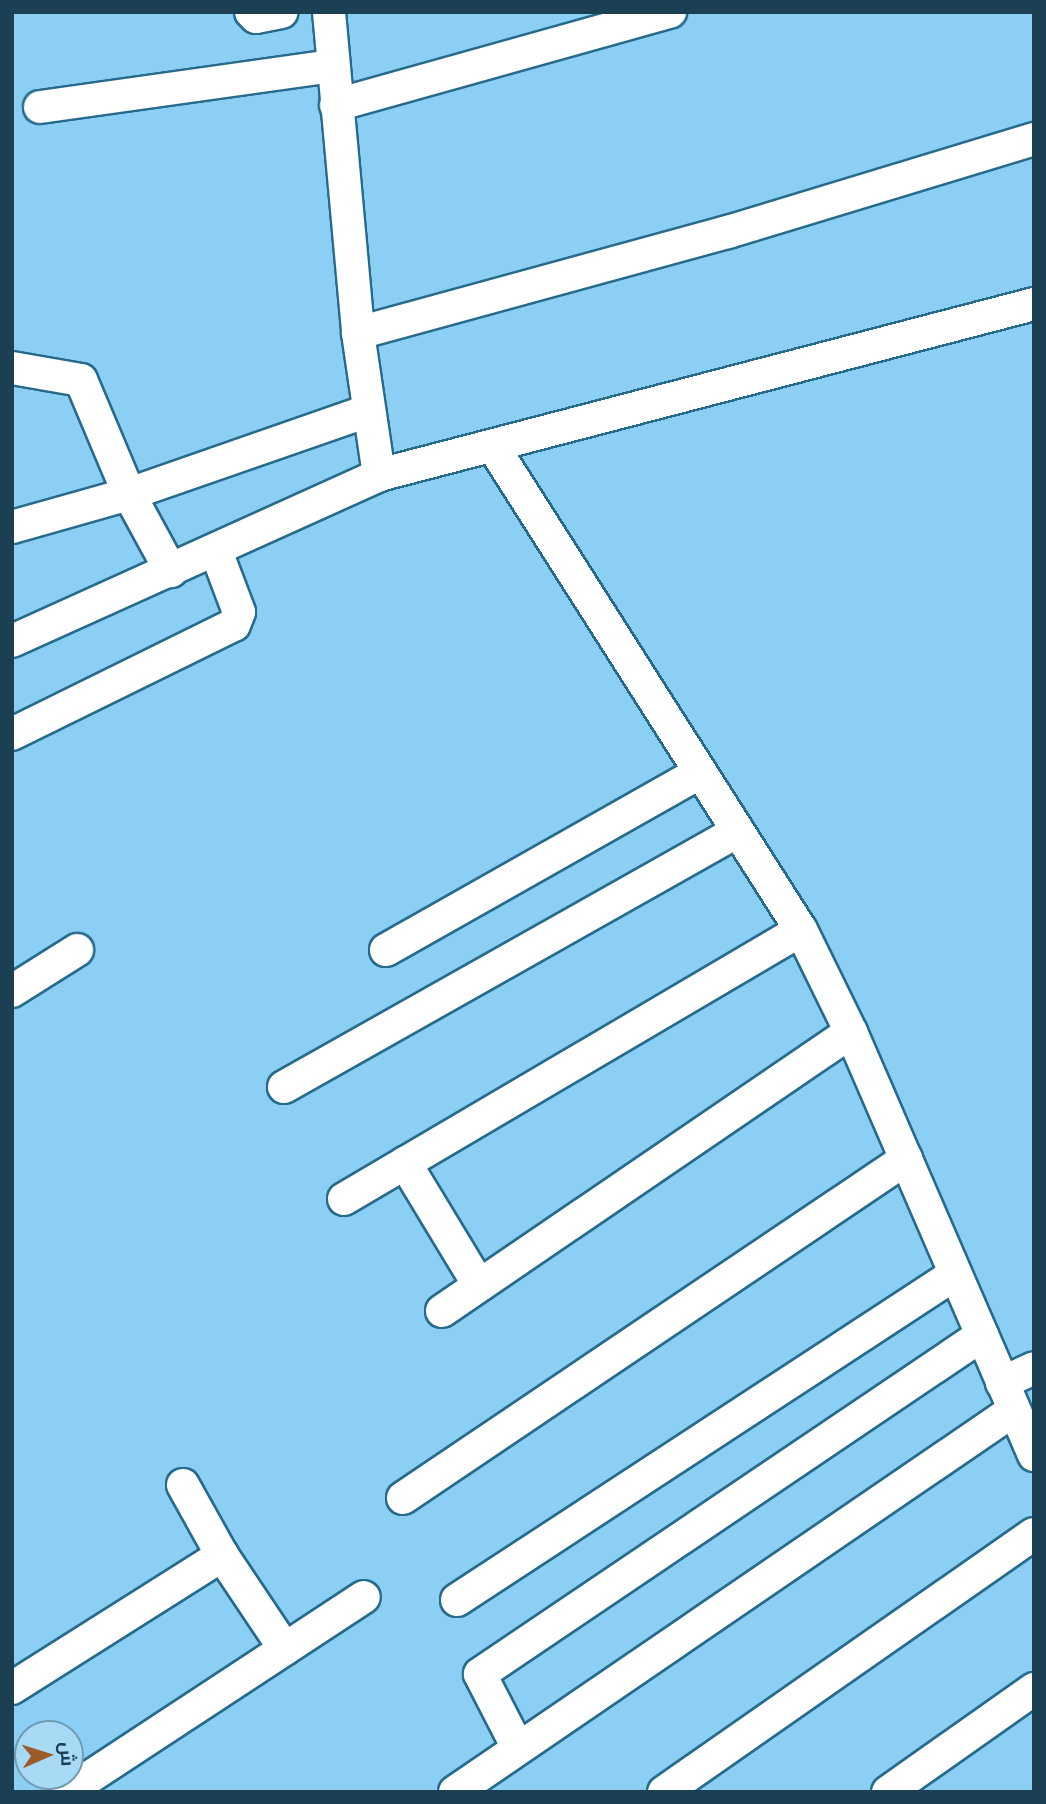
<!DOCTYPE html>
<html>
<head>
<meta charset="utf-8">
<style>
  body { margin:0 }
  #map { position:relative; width:1046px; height:1804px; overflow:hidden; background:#8ccff4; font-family:Mulish,Cairo,sans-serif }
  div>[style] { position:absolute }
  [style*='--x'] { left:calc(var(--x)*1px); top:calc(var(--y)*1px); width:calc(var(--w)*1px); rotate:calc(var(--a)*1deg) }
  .roads { filter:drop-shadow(2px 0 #276b8c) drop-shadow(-2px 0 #276b8c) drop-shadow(0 2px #276b8c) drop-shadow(0 -2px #276b8c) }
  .minor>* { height:32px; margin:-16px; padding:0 16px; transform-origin:16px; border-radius:16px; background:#fff }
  span { translate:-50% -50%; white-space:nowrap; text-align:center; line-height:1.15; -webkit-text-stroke:7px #a8daf6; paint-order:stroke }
  .frame { position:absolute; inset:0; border:14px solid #1b4053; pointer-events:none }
  .north { position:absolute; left:14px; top:1720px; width:70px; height:70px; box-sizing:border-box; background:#a8daf6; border:2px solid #709cb5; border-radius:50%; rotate:87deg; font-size:19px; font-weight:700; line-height:28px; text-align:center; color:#1b4053 }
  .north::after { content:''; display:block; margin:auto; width:24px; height:32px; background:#9e5b2a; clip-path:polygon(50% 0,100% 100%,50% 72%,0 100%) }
</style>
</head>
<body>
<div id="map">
  <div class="roads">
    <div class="minor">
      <div style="--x:251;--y:12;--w:7;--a:45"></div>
      <div style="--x:256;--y:17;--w:26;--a:-11"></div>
      <div style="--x:329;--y:12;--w:322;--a:84.8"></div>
      <div style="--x:358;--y:333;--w:144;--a:81.6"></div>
      <div style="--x:336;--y:105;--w:347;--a:-15.6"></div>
      <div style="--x:40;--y:107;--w:296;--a:-8"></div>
      <div style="--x:358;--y:333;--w:384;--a:-15.3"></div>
      <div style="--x:728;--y:232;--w:320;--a:-16.9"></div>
      <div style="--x:12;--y:368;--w:70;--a:9.9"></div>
      <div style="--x:81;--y:380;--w:124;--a:67.2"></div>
      <div style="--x:129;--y:494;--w:88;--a:61.4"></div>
      <div style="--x:494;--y:448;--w:571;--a:57.51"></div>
      <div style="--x:801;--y:930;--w:114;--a:63.9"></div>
      <div style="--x:851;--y:1032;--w:461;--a:66.6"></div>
      <div style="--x:12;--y:527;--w:122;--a:-15.8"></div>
      <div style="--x:129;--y:494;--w:253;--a:-19.2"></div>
      <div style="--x:12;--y:641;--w:403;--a:-24.3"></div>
      <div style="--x:379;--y:475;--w:677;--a:-14.63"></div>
      <div style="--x:12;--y:734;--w:247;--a:-26.2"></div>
      <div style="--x:234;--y:625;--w:14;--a:-69"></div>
      <div style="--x:239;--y:612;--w:65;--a:-110.7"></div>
      <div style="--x:386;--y:950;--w:361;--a:-29.5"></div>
      <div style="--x:12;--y:991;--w:77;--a:-32.2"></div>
      <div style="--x:284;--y:1087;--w:521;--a:-29.42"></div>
      <div style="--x:405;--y:1163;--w:143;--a:58.8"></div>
      <div style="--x:344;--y:1199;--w:530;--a:-30.48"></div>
      <div style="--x:442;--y:1311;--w:495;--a:-34.3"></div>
      <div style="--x:1002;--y:1383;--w:35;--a:-25"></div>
      <div style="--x:183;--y:1485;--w:80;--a:60.9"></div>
      <div style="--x:222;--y:1555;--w:113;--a:56.2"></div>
      <div style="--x:403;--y:1498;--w:607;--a:-33.98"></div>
      <div style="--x:457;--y:1600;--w:595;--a:-33.21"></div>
      <div style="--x:12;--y:1688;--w:249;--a:-32.3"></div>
      <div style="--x:518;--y:1748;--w:83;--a:-117.2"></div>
      <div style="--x:480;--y:1674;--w:606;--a:-34.03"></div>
      <div style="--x:67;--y:1792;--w:355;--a:-33.3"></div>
      <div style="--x:455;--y:1792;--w:677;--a:-34.35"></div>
      <div style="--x:664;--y:1792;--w:451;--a:-34.9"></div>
      <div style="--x:888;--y:1792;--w:179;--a:-35.2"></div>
    </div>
  </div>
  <div class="frame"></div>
  <div class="north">ش</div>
</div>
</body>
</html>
